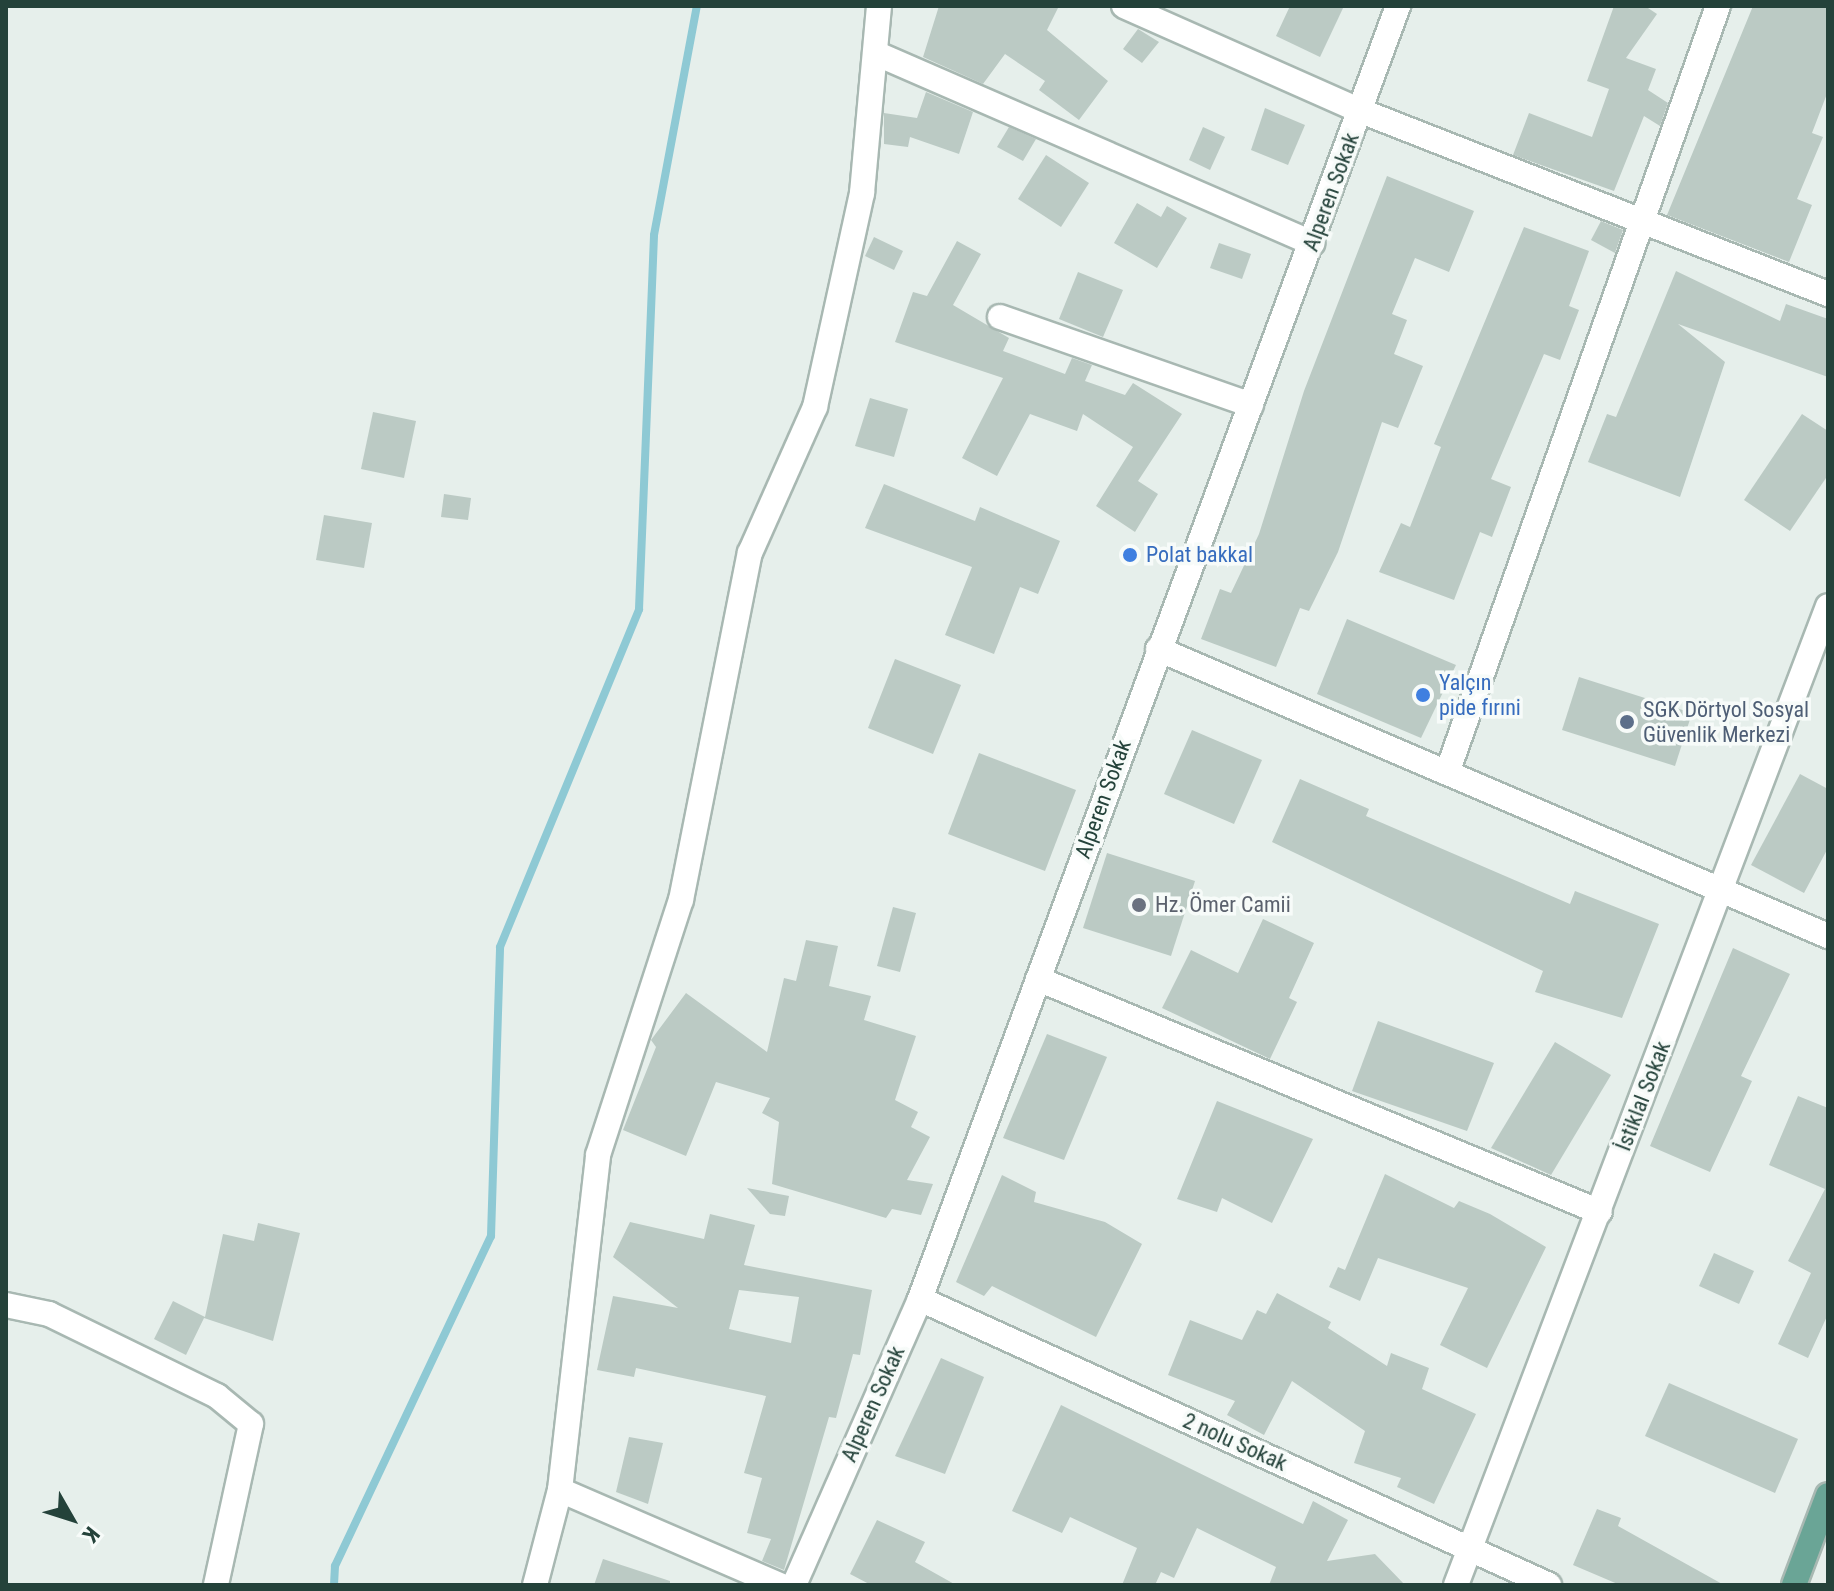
<!DOCTYPE html>
<html>
<head>
<meta charset="utf-8">
<style>
  body { margin:0 }
  #map { position:relative; width:1834px; height:1591px; overflow:hidden; background:#e6efeb; font-family:"Roboto Condensed",sans-serif }
  div>[style] { position:absolute }
  [style*='--x'] { left:calc(var(--x)*1px); top:calc(var(--y)*1px); width:calc(var(--w)*1px); rotate:calc(var(--a)*1deg) }
  .stream>* { height:8px; margin:-4px; padding:0 4px; transform-origin:4px; border-radius:4px; background:#8ec9d4 }
  .building>* { inset:0; background:#bbcac4 }
  .roads { filter:drop-shadow(2px 0 #a8b8b2) drop-shadow(-2px 0 #a8b8b2) drop-shadow(0 2px #a8b8b2) drop-shadow(0 -2px #a8b8b2) }
  .minor>* { height:24px; margin:-12px; padding:0 12px; transform-origin:12px; border-radius:12px; background:#fff }
  .major>* { height:24px; margin:-12px; padding:0 12px; transform-origin:12px; border-radius:12px; background:#6aa596 }
  .dots>* { width:22px; height:22px; translate:-50% -50%; box-sizing:border-box; border:4px solid #f7fbf9; border-radius:50% }
  span { translate:-50% -50%; white-space:nowrap; text-align:center; line-height:1.15; -webkit-text-stroke:7px #f7fbf9; paint-order:stroke }
  .street-label { font-size:22px; color:#24423a }
  .shop-label { font-size:22px; color:#366cbe }
  .left { translate:0 -50%; text-align:left }
  .service-label { font-size:22px; color:#4e5e75 }
  .worship-label { font-size:22px; color:#5b616d }
  .frame { position:absolute; inset:0; border:8px solid #24423a; pointer-events:none }
  .north { position:absolute; left:32px; top:1479px; width:80px; height:80px; -webkit-text-stroke:6px #f7fbf9; paint-order:stroke; rotate:129deg; font-size:22px; font-weight:700; line-height:32px; text-align:center; color:#24423a }
  .north::after { content:''; display:block; margin:auto; width:28px; height:36px; background:#24423a; clip-path:polygon(50% 0,100% 100%,50% 72%,0 100%) }
</style>
</head>
<body>
<div id="map">
  <div class="stream">
    <div style="--x:334;--y:1585;--w:19;--a:-87"></div>
    <div style="--x:335;--y:1566;--w:365;--a:-64.7"></div>
    <div style="--x:491;--y:1236;--w:289;--a:-88.2"></div>
    <div style="--x:500;--y:947;--w:365;--a:-67.6"></div>
    <div style="--x:639;--y:609;--w:374;--a:-87.7"></div>
    <div style="--x:654;--y:235;--w:233;--a:-79.4"></div>
  </div>
  <div class="building">
    <div style="clip-path:polygon(939px 6px,1059px 6px,1047px 30px,1108px 81px,1079px 120px,1039px 90px,1045px 81px,1005px 54px,983px 84px,923px 57px)"></div>
    <div style="clip-path:polygon(1290px 6px,1344px 6px,1320px 57px,1276px 36px)"></div>
    <div style="clip-path:polygon(1614px 6px,1645px 6px,1657px 14px,1626px 58px,1656px 69px,1648px 90px,1668px 103px,1660px 126px,1644px 116px,1614px 191px,1513px 155px,1529px 113px,1592px 137px,1609px 89px,1587px 81px)"></div>
    <div style="clip-path:polygon(1753px 6px,1828px 6px,1828px 91px,1812px 133px,1823px 137px,1797px 199px,1812px 205px,1789px 262px,1667px 215px)"></div>
    <div style="clip-path:polygon(1138px 29px,1159px 42px,1142px 63px,1123px 49px)"></div>
    <div style="clip-path:polygon(926px 92px,973px 112px,959px 154px,910px 137px,908px 147px,884px 144px,884px 113px,917px 118px)"></div>
    <div style="clip-path:polygon(1265px 108px,1305px 125px,1288px 165px,1251px 150px)"></div>
    <div style="clip-path:polygon(1009px 127px,1036px 139px,1023px 161px,997px 147px)"></div>
    <div style="clip-path:polygon(1203px 127px,1225px 137px,1210px 170px,1189px 160px)"></div>
    <div style="clip-path:polygon(1046px 155px,1089px 183px,1061px 227px,1018px 199px)"></div>
    <div style="clip-path:polygon(1387px 176px,1474px 211px,1449px 272px,1415px 258px,1392px 314px,1407px 320px,1394px 354px,1423px 366px,1398px 428px,1382px 422px,1338px 552px,1309px 611px,1300px 608px,1276px 667px,1201px 639px,1220px 589px,1231px 593px,1259px 534px,1304px 391px)"></div>
    <div style="clip-path:polygon(1137px 203px,1161px 217px,1167px 206px,1187px 218px,1157px 268px,1114px 243px)"></div>
    <div style="clip-path:polygon(1601px 221px,1623px 230px,1615px 253px,1591px 240px)"></div>
    <div style="clip-path:polygon(1524px 227px,1589px 251px,1569px 306px,1579px 310px,1560px 360px,1544px 354px,1491px 479px,1511px 487px,1492px 537px,1480px 532px,1454px 600px,1379px 572px,1401px 523px,1410px 527px,1441px 447px,1434px 444px)"></div>
    <div style="clip-path:polygon(874px 237px,903px 251px,894px 270px,865px 256px)"></div>
    <div style="clip-path:polygon(957px 241px,981px 254px,953px 305px,1009px 338px,1003px 351px,1065px 374px,1072px 358px,1092px 365px,1085px 381px,1125px 395px,1133px 383px,1182px 414px,1138px 481px,1158px 494px,1135px 532px,1096px 506px,1133px 447px,1083px 414px,1077px 431px,1030px 414px,997px 476px,962px 458px,1003px 378px,895px 342px,913px 292px,927px 296px)"></div>
    <div style="clip-path:polygon(1219px 243px,1251px 254px,1242px 279px,1210px 268px)"></div>
    <div style="clip-path:polygon(1676px 271px,1780px 321px,1786px 304px,1828px 319px,1828px 377px,1678px 324px,1725px 362px,1680px 497px,1588px 462px,1607px 414px,1616px 417px)"></div>
    <div style="clip-path:polygon(1078px 272px,1123px 290px,1103px 337px,1059px 319px)"></div>
    <div style="clip-path:polygon(870px 398px,908px 409px,894px 457px,855px 446px)"></div>
    <div style="clip-path:polygon(373px 412px,416px 421px,404px 478px,361px 469px)"></div>
    <div style="clip-path:polygon(1802px 414px,1828px 431px,1828px 475px,1790px 531px,1744px 500px)"></div>
    <div style="clip-path:polygon(884px 484px,975px 521px,980px 507px,1060px 541px,1038px 594px,1020px 587px,994px 654px,945px 635px,972px 567px,865px 528px)"></div>
    <div style="clip-path:polygon(444px 494px,471px 498px,468px 520px,441px 517px)"></div>
    <div style="clip-path:polygon(324px 515px,372px 523px,364px 568px,316px 560px)"></div>
    <div style="clip-path:polygon(1347px 619px,1456px 665px,1421px 738px,1317px 694px)"></div>
    <div style="clip-path:polygon(895px 659px,961px 685px,933px 754px,868px 728px)"></div>
    <div style="clip-path:polygon(1579px 677px,1692px 713px,1675px 766px,1562px 730px)"></div>
    <div style="clip-path:polygon(1192px 730px,1262px 760px,1234px 824px,1164px 794px)"></div>
    <div style="clip-path:polygon(979px 753px,1076px 790px,1045px 871px,948px 834px)"></div>
    <div style="clip-path:polygon(1800px 774px,1828px 789px,1828px 848px,1804px 893px,1751px 865px)"></div>
    <div style="clip-path:polygon(1300px 779px,1369px 809px,1366px 816px,1570px 904px,1575px 891px,1659px 924px,1622px 1018px,1535px 992px,1543px 971px,1272px 842px)"></div>
    <div style="clip-path:polygon(1107px 853px,1195px 881px,1171px 956px,1083px 928px)"></div>
    <div style="clip-path:polygon(893px 907px,916px 913px,900px 972px,877px 966px)"></div>
    <div style="clip-path:polygon(1263px 919px,1314px 943px,1289px 998px,1297px 1002px,1270px 1059px,1162px 1008px,1191px 950px,1238px 973px)"></div>
    <div style="clip-path:polygon(806px 940px,838px 946px,829px 986px,871px 996px,864px 1020px,916px 1036px,895px 1100px,918px 1112px,911px 1127px,930px 1137px,907px 1180px,933px 1184px,921px 1215px,892px 1209px,886px 1218px,772px 1184px,779px 1122px,762px 1113px,770px 1098px,716px 1082px,686px 1156px,623px 1130px,656px 1047px,651px 1040px,686px 993px,767px 1052px,784px 978px,796px 981px)"></div>
    <div style="clip-path:polygon(1733px 948px,1790px 974px,1741px 1076px,1752px 1081px,1710px 1172px,1650px 1146px)"></div>
    <div style="clip-path:polygon(1378px 1021px,1494px 1063px,1467px 1131px,1352px 1091px)"></div>
    <div style="clip-path:polygon(1047px 1034px,1107px 1057px,1064px 1160px,1003px 1138px)"></div>
    <div style="clip-path:polygon(1555px 1042px,1611px 1075px,1551px 1175px,1491px 1148px)"></div>
    <div style="clip-path:polygon(1798px 1096px,1828px 1108px,1828px 1314px,1808px 1358px,1778px 1344px,1811px 1273px,1788px 1261px,1825px 1189px,1769px 1165px)"></div>
    <div style="clip-path:polygon(1217px 1101px,1313px 1139px,1272px 1223px,1222px 1198px,1217px 1212px,1177px 1199px)"></div>
    <div style="clip-path:polygon(1385px 1174px,1454px 1208px,1459px 1201px,1490px 1214px,1546px 1247px,1487px 1368px,1440px 1345px,1468px 1288px,1378px 1258px,1360px 1301px,1329px 1287px,1338px 1267px,1345px 1270px)"></div>
    <div style="clip-path:polygon(1002px 1175px,1036px 1192px,1034px 1202px,1105px 1222px,1142px 1244px,1096px 1337px,992px 1286px,984px 1296px,956px 1282px)"></div>
    <div style="clip-path:polygon(747px 1188px,789px 1196px,785px 1216px,770px 1214px)"></div>
    <div style="clip-path:polygon(evenodd,710px 1214px,755px 1225px,744px 1265px,872px 1290px,860px 1355px,853px 1354px,836px 1418px,829px 1417px,784px 1570px,762px 1561px,771px 1539px,747px 1533px,762px 1478px,744px 1473px,766px 1396px,636px 1368px,634px 1377px,597px 1370px,613px 1296px,678px 1308px,613px 1257px,630px 1222px,704px 1239px,710px 1214px,739px 1290px,799px 1297px,791px 1343px,729px 1329px,739px 1290px)"></div>
    <div style="clip-path:polygon(258px 1223px,300px 1233px,273px 1341px,204px 1318px,186px 1355px,154px 1339px,173px 1301px,205px 1317px,223px 1234px,254px 1241px)"></div>
    <div style="clip-path:polygon(1714px 1253px,1754px 1271px,1739px 1304px,1699px 1286px)"></div>
    <div style="clip-path:polygon(1277px 1293px,1331px 1322px,1328px 1328px,1387px 1366px,1391px 1353px,1429px 1368px,1422px 1389px,1476px 1414px,1434px 1504px,1397px 1487px,1401px 1478px,1354px 1463px,1365px 1431px,1292px 1381px,1264px 1435px,1227px 1415px,1235px 1401px,1168px 1375px,1190px 1320px,1242px 1340px,1257px 1310px,1266px 1314px)"></div>
    <div style="clip-path:polygon(941px 1358px,984px 1377px,945px 1474px,895px 1456px)"></div>
    <div style="clip-path:polygon(1669px 1383px,1798px 1439px,1775px 1493px,1645px 1436px)"></div>
    <div style="clip-path:polygon(1061px 1405px,1303px 1524px,1313px 1501px,1348px 1520px,1327px 1561px,1375px 1554px,1405px 1585px,1269px 1585px,1276px 1567px,1197px 1528px,1174px 1578px,1161px 1572px,1155px 1585px,1122px 1585px,1137px 1548px,1070px 1517px,1062px 1533px,1012px 1511px)"></div>
    <div style="clip-path:polygon(629px 1437px,663px 1443px,648px 1504px,616px 1492px)"></div>
    <div style="clip-path:polygon(1597px 1509px,1621px 1518px,1618px 1526px,1724px 1585px,1620px 1585px,1573px 1565px)"></div>
    <div style="clip-path:polygon(877px 1520px,925px 1542px,915px 1562px,956px 1585px,871px 1585px,850px 1574px)"></div>
    <div style="clip-path:polygon(603px 1559px,670px 1581px,670px 1585px,594px 1585px)"></div>
  </div>
  <div class="roads">
    <div class="minor">
      <div style="--x:1124;--y:6;--w:259;--a:23.9"></div>
      <div style="--x:1361;--y:111;--w:502;--a:21.4"></div>
      <div style="--x:875;--y:53;--w:477;--a:23.5"></div>
      <div style="--x:1000;--y:317;--w:266;--a:19.3"></div>
      <div style="--x:1158;--y:649;--w:729;--a:23.19"></div>
      <div style="--x:1447;--y:773;--w:813;--a:-70.54"></div>
      <div style="--x:1038;--y:979;--w:608;--a:22.52"></div>
      <div style="--x:920;--y:1299;--w:691;--a:24.45"></div>
      <div style="--x:6;--y:1305;--w:44;--a:11.8"></div>
      <div style="--x:49;--y:1314;--w:187;--a:26"></div>
      <div style="--x:217;--y:1396;--w:44;--a:39.5"></div>
      <div style="--x:251;--y:1424;--w:165;--a:102.3"></div>
      <div style="--x:560;--y:1490;--w:240;--a:23.4"></div>
      <div style="--x:535;--y:1585;--w:98;--a:-75.3"></div>
      <div style="--x:560;--y:1490;--w:337;--a:-83.5"></div>
      <div style="--x:598;--y:1155;--w:268;--a:-72"></div>
      <div style="--x:681;--y:900;--w:354;--a:-78.8"></div>
      <div style="--x:750;--y:553;--w:160;--a:-66"></div>
      <div style="--x:815;--y:407;--w:219;--a:-77.6"></div>
      <div style="--x:862;--y:193;--w:188;--a:-84.8"></div>
      <div style="--x:794;--y:1585;--w:313;--a:-66.2"></div>
      <div style="--x:920;--y:1299;--w:1379;--a:-69.71"></div>
      <div style="--x:1456;--y:1585;--w:1047;--a:-69.19"></div>
    </div>
    <div class="major">
      <div style="--x:1794;--y:1585;--w:96;--a:-69.3"></div>
    </div>
  </div>
  <div class="dots">
    <div style="left:1130px;top:555px;background:#3f7fe0"></div>
    <div style="left:1423px;top:695px;background:#3f7fe0"></div>
    <div style="left:1627px;top:722px;background:#5c6f8a"></div>
    <div style="left:1139px;top:905px;background:#6b7280"></div>
  </div>
  <div class="street-label">
    <span style="left:1331px;top:192px;rotate:-70deg">Alperen Sokak</span>
    <span style="left:1103px;top:799px;rotate:-70deg">Alperen Sokak</span>
    <span style="left:1643px;top:1096px;rotate:-69deg">İstiklal Sokak</span>
    <span style="left:873px;top:1404px;rotate:-66deg">Alperen Sokak</span>
    <span style="left:1235px;top:1442px;rotate:24deg">2 nolu Sokak</span>
  </div>
  <div class="shop-label">
    <span class="left" style="left:1146px;top:555px">Polat bakkal</span>
    <span class="left" style="left:1439px;top:695px">Yalçın<br>pide fırıni</span>
  </div>
  <div class="service-label">
    <span class="left" style="left:1643px;top:722px">SGK Dörtyol Sosyal<br>Güvenlik Merkezi</span>
  </div>
  <div class="worship-label">
    <span class="left" style="left:1155px;top:905px">Hz. Ömer Camii</span>
  </div>
  <div class="frame"></div>
  <div class="north">K</div>
</div>
</body>
</html>
